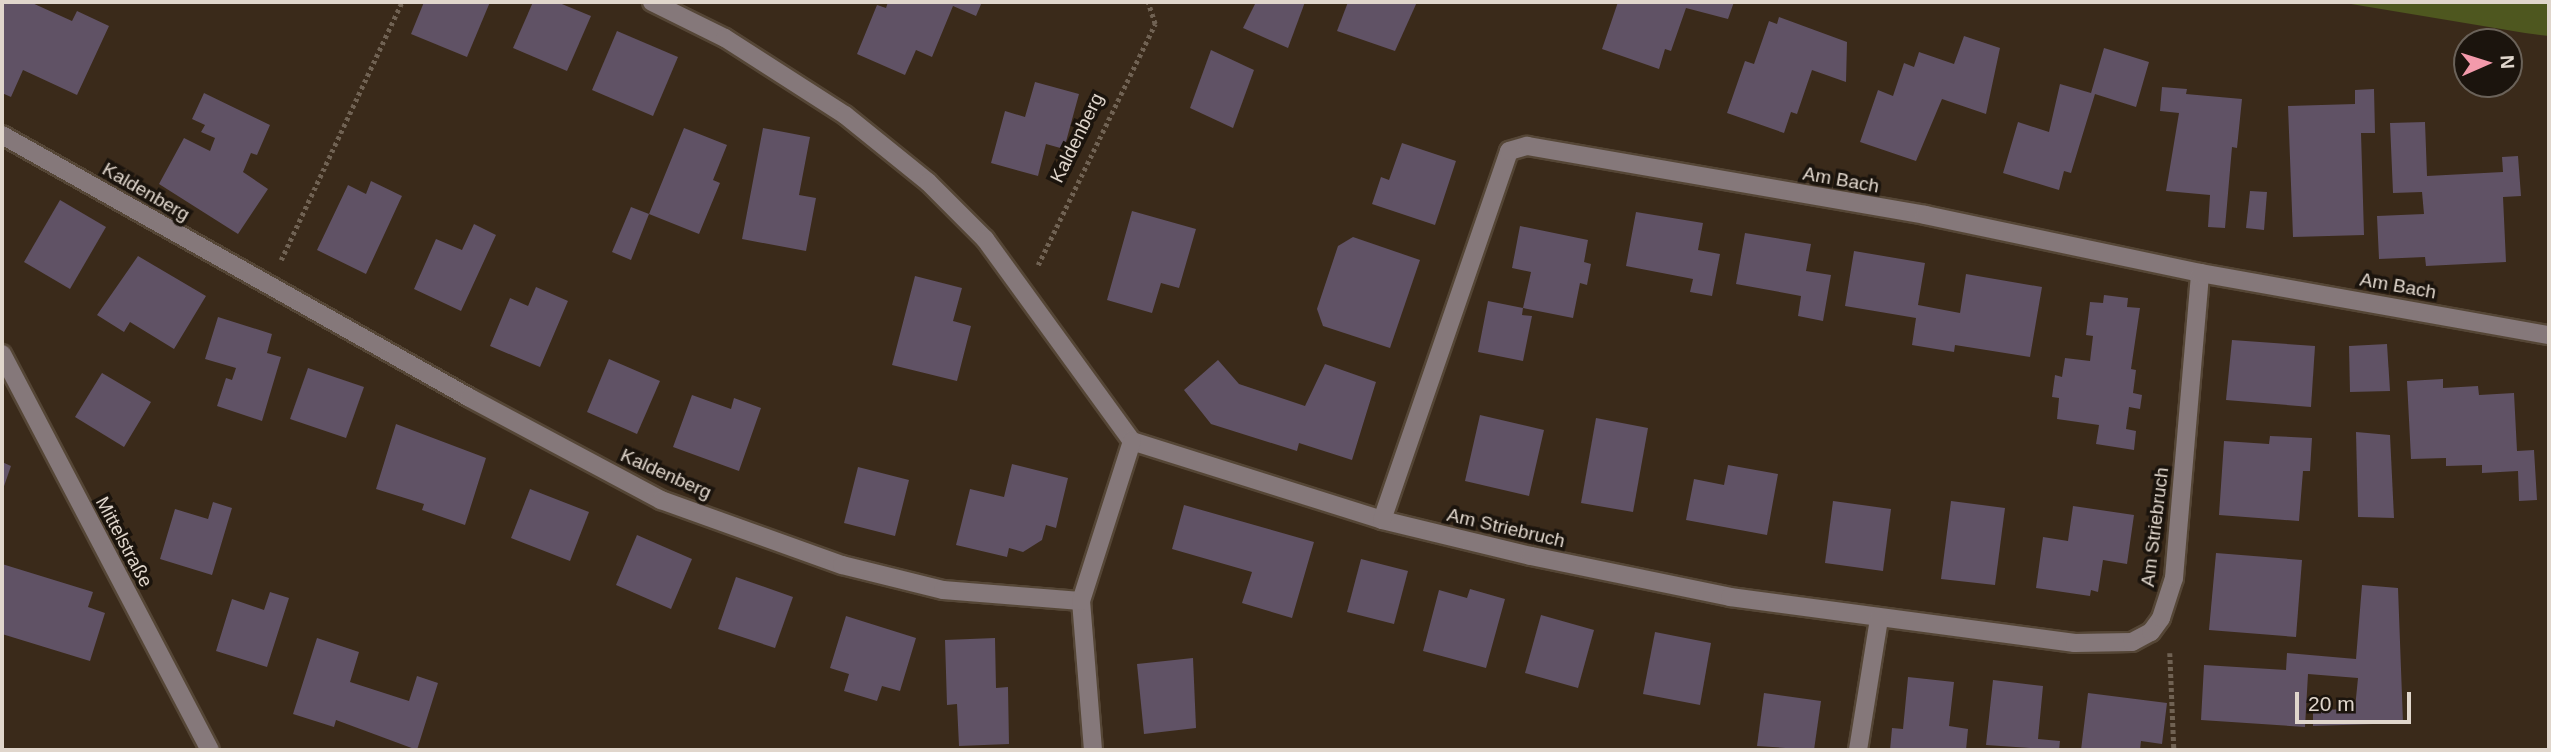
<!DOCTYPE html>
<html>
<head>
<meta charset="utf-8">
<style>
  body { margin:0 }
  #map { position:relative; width:2551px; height:752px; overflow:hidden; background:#3a2a1a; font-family:Helvetica,sans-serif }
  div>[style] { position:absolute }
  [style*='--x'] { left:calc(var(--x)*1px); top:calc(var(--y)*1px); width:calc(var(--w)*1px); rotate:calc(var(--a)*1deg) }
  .green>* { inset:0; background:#4e571f }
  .building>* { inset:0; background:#605265 }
  .path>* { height:4.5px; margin-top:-2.25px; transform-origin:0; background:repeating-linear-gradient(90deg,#706253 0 3.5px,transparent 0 7px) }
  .roads { filter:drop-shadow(2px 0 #554636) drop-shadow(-2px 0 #554636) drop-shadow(0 2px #554636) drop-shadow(0 -2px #554636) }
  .minor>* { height:18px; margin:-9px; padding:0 9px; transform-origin:9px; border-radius:9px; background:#85787a }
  span { translate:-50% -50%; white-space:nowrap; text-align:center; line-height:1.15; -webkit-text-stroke:7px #1b140d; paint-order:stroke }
  .street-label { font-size:19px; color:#e0d6cc }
  .frame { position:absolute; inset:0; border:4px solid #e0d6cc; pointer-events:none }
  .north { position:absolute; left:2453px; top:28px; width:70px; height:70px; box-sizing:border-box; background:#1b140d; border:2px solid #6a6259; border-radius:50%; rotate:87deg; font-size:19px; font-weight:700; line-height:28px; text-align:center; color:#e0d6cc }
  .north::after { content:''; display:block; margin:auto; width:24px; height:32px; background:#f39aab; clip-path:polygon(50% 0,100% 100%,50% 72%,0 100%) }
  .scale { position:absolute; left:2295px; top:692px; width:116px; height:32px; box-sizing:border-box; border:4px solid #e0d6cc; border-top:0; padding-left:9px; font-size:21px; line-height:24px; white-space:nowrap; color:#e0d6cc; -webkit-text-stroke:5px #1b140d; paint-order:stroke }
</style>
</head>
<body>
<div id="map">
  <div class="green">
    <div style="clip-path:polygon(2339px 2px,2549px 2px,2549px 36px,2525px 33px)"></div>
  </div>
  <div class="building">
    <div style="clip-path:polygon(3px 2px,30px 2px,72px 21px,77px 11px,109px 26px,77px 95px,23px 70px,11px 97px,2px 93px)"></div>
    <div style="clip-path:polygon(424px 2px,490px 2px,467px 57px,411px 34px)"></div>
    <div style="clip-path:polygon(533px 2px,557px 2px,591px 16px,567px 71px,513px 48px)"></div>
    <div style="clip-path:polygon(888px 2px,982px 2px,976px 16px,953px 6px,932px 57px,916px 50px,905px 75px,857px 54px,877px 5px,886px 8px)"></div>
    <div style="clip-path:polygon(1256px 2px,1305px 2px,1288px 48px,1243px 28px)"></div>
    <div style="clip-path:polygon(1348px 2px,1417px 2px,1395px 51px,1337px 31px)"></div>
    <div style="clip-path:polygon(1618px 2px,1635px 4px,1734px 2px,1728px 19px,1686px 8px,1671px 51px,1665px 49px,1659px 69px,1602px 49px)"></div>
    <div style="clip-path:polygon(1779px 17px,1847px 42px,1846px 82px,1812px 70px,1797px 114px,1791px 112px,1784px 133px,1727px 113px,1745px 61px,1754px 64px,1769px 21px,1777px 24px)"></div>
    <div style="clip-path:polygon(617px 31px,678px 57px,653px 116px,592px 90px)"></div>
    <div style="clip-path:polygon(1964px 36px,2000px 48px,1986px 114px,1942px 99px,1916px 161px,1860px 142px,1878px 90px,1893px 96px,1904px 63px,1914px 67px,1919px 52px,1954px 64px)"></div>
    <div style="clip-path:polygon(2104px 48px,2149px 62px,2136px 107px,2095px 94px,2071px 173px,2064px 171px,2059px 190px,2003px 173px,2018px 122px,2049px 132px,2060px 84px,2091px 93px)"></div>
    <div style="clip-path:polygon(1211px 50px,1254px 70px,1233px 128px,1190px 108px)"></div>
    <div style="clip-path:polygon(1035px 82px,1079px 94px,1064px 149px,1046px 144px,1038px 176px,991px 163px,1005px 111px,1025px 117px)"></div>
    <div style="clip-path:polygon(2162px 87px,2187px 89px,2186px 94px,2242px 99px,2237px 148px,2232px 147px,2225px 228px,2208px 227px,2210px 195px,2166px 191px,2179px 113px,2160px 111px)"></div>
    <div style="clip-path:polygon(2374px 89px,2375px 133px,2361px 133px,2364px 235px,2293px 237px,2288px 106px,2355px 104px,2355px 90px)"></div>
    <div style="clip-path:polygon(204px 93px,270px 125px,257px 155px,251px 153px,243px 172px,268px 189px,238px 234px,159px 184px,184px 138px,210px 151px,215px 138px,201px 132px,205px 125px,192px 119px)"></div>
    <div style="clip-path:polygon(2425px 122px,2427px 176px,2503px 172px,2502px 157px,2518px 156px,2521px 196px,2503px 197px,2506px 262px,2426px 266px,2425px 257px,2379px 259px,2377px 216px,2424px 214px,2422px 192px,2393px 193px,2390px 123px)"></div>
    <div style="clip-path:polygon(684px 128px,727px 145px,713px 180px,720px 183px,699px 234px,649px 214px)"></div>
    <div style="clip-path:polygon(763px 128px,810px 137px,799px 195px,816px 198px,806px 251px,742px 239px)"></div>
    <div style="clip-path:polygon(1402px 143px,1456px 161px,1435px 225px,1372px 204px,1381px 177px,1389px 180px)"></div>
    <div style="clip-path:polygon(371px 181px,402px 196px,366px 274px,317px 250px,348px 185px,366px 194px)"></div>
    <div style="clip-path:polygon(2250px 191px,2267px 192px,2264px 230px,2246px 228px)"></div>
    <div style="clip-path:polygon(60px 200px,106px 227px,70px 289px,24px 262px)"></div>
    <div style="clip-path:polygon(631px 207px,649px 214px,631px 260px,612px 252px)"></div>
    <div style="clip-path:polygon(1132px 211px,1196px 229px,1179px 288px,1161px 283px,1152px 313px,1107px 300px)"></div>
    <div style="clip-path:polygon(1636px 212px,1703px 223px,1698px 250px,1720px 254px,1712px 296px,1690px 292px,1693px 279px,1626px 266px)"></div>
    <div style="clip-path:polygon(474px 224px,496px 235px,461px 311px,414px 289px,436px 239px,462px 250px)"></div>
    <div style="clip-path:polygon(1520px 226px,1588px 240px,1584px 262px,1591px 264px,1587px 285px,1580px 283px,1573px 318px,1523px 308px,1522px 315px,1532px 316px,1523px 361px,1478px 352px,1488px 301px,1523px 308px,1531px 272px,1512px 268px)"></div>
    <div style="clip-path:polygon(1745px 233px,1811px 244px,1806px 271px,1831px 275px,1823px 321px,1798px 316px,1801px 296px,1736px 284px)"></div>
    <div style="clip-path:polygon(1353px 237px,1420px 260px,1390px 348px,1323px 326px,1317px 309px,1338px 246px)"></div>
    <div style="clip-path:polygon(1854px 251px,1925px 263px,1918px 305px,1960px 313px,1966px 274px,2042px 287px,2030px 357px,1955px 345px,1954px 352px,1912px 345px,1916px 318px,1845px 306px)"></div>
    <div style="clip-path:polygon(138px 256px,206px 296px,174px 349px,130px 322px,124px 332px,97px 315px)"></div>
    <div style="clip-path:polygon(915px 276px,962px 288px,953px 321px,971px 326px,957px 381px,892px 365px)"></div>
    <div style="clip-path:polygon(536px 287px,568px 301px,540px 367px,490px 346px,510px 298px,528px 306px)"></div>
    <div style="clip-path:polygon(2104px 295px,2128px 298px,2127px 307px,2140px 308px,2131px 369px,2136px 370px,2133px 393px,2142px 395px,2140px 409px,2129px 407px,2126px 429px,2136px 431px,2134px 450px,2096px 444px,2099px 425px,2057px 419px,2059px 398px,2052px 397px,2055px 375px,2062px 377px,2065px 358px,2090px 361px,2093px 336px,2086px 335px,2090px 302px,2103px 303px)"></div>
    <div style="clip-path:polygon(218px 317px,272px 334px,267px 353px,281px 357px,262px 421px,217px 406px,226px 378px,232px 380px,236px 368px,205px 359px)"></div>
    <div style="clip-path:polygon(2232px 340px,2315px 346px,2311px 407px,2226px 400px)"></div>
    <div style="clip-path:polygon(2387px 344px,2390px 391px,2350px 392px,2349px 346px)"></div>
    <div style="clip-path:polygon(609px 359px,660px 381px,637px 434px,587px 412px)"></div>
    <div style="clip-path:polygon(1218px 360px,1239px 384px,1305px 406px,1325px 364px,1376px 382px,1352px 460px,1299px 443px,1297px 451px,1211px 424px,1184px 390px)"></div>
    <div style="clip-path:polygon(308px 368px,364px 387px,346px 438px,290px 419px)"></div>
    <div style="clip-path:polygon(102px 373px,151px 402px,124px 447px,75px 417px)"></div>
    <div style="clip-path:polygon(2443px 379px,2443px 388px,2478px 386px,2479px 395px,2514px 393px,2517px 451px,2534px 450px,2537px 500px,2519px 501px,2518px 471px,2482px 473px,2482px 465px,2446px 466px,2446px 458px,2411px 459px,2407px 381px)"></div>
    <div style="clip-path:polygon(692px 395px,731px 409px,734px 398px,761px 408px,739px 471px,673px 447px)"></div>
    <div style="clip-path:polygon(1480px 415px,1544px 430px,1529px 496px,1465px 481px)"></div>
    <div style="clip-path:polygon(1596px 418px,1648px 428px,1633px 512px,1581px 503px)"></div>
    <div style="clip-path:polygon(396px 424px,486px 458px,465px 525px,422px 510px,424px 504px,376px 489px)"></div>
    <div style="clip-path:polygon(2356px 432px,2390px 435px,2394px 518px,2358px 517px)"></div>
    <div style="clip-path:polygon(2270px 436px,2312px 438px,2310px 471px,2303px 471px,2299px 521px,2219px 515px,2224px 441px,2269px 444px)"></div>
    <div style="clip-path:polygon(2px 462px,11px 466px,2px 492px)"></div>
    <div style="clip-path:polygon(1012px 464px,1068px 478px,1056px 528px,1046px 525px,1042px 540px,1023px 552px,1009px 548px,1007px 557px,956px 545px,970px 489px,1004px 497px)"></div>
    <div style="clip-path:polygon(1728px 465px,1778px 474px,1767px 535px,1686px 520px,1694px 479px,1724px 485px)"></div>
    <div style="clip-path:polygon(858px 467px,909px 480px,895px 536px,844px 523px)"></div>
    <div style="clip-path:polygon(530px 489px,589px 512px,570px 561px,511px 538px)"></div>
    <div style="clip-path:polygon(1833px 501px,1891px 509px,1883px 571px,1825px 563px)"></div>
    <div style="clip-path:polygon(1951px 501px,2005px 508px,1995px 585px,1941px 579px)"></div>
    <div style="clip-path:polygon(213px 502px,232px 508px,212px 575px,160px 559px,175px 509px,208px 519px)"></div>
    <div style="clip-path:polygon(1184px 505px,1314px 542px,1292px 618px,1242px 603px,1252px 572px,1172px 549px)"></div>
    <div style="clip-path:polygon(2073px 506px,2134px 515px,2127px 564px,2103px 560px,2098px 592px,2091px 590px,2090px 596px,2036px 588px,2043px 537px,2068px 541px)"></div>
    <div style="clip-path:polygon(637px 535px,692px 559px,671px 609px,616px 585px)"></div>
    <div style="clip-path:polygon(2216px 553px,2302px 560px,2296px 637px,2209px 630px)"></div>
    <div style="clip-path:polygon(1361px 559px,1408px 571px,1394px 624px,1347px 612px)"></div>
    <div style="clip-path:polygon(2px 564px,93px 592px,88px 607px,105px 613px,90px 661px,2px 634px)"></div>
    <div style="clip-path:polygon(736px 577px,793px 597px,775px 648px,718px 629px)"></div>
    <div style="clip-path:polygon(2362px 585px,2398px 588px,2403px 723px,2313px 726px,2313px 711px,2355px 708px,2358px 678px,2308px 674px,2305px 727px,2201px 720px,2204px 665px,2286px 670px,2287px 653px,2356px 659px)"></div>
    <div style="clip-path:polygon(1470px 589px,1505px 599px,1486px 668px,1423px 651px,1439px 590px,1467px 598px)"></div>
    <div style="clip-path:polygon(270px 592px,289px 598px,267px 667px,216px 651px,232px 599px,264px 610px)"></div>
    <div style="clip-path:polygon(1541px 615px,1594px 630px,1578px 688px,1525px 673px)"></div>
    <div style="clip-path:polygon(846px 616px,916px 638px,900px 691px,882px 686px,877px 701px,844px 691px,849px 674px,830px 668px)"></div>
    <div style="clip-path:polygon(1655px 632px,1711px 643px,1700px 705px,1643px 694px)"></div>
    <div style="clip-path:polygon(317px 638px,359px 652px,350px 682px,409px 701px,417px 676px,438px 683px,417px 750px,336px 720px,334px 727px,293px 714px)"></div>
    <div style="clip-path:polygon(995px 638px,996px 688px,1008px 687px,1009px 744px,959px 746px,957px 704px,947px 705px,945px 640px)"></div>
    <div style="clip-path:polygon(1193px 658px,1196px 728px,1144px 734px,1137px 664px)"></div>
    <div style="clip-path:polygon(1908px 677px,1954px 682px,1949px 726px,1968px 729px,1966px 750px,1890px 750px,1892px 728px,1903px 729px)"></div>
    <div style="clip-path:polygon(1993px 680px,2043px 686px,2038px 739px,2060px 741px,2059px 750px,1986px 745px)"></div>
    <div style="clip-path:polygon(1764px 693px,1821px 701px,1814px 750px,1757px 746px)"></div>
    <div style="clip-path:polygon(2088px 693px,2167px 703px,2162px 744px,2141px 741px,2140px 750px,2081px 750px)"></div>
  </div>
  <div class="path">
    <div style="--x:281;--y:260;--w:285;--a:-64.9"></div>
    <div style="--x:1038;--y:265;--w:268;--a:-64.1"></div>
    <div style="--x:1155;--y:24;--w:23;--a:-108"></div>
    <div style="--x:2170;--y:653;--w:97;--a:87.6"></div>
  </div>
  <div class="roads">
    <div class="minor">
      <div style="--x:652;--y:2;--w:81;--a:26.3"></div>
      <div style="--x:725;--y:38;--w:143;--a:32.7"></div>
      <div style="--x:845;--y:115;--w:107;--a:38.9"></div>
      <div style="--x:928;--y:182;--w:81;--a:45"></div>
      <div style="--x:985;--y:239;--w:250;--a:54"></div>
      <div style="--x:2;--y:135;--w:537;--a:29.33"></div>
      <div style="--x:470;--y:398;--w:217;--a:28.1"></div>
      <div style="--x:661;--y:500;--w:192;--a:19.8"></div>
      <div style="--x:842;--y:565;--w:104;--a:13.9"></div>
      <div style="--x:943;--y:590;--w:138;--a:4.6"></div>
      <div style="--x:2;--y:354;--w:447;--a:62.3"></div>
      <div style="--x:1132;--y:441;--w:262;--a:17.5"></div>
      <div style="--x:1382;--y:520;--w:153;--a:13.6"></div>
      <div style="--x:1531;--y:556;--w:203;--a:11.6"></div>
      <div style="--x:1730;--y:597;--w:348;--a:7.6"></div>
      <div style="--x:2075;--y:643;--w:57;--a:-1"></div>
      <div style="--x:2132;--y:642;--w:21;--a:-28"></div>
      <div style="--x:2151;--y:632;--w:17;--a:-54"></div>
      <div style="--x:2161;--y:618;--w:42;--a:-72"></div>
      <div style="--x:2174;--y:578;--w:306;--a:-85.1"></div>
      <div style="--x:1382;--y:520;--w:390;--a:-71"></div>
      <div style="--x:1509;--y:151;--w:19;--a:-16"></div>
      <div style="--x:1527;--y:146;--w:404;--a:9.8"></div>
      <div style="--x:1925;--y:215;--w:281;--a:11.9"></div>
      <div style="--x:2200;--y:273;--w:354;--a:10.1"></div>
      <div style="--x:1093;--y:750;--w:149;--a:-94.6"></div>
      <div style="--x:1081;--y:601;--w:168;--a:-72.3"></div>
      <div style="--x:1858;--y:750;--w:133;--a:-80.9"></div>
    </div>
  </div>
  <div class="street-label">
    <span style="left:1077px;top:138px;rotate:-64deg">Kaldenberg</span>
    <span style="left:1841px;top:180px;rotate:10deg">Am Bach</span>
    <span style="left:146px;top:192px;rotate:30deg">Kaldenberg</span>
    <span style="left:2398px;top:286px;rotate:10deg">Am Bach</span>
    <span style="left:666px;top:474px;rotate:24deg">Kaldenberg</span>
    <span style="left:2155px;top:527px;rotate:-83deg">Am Striebruch</span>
    <span style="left:1506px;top:528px;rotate:13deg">Am Striebruch</span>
    <span style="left:124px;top:542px;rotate:62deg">Mittelstraße</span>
  </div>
  <div class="frame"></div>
  <div class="north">N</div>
  <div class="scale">20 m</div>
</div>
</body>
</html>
